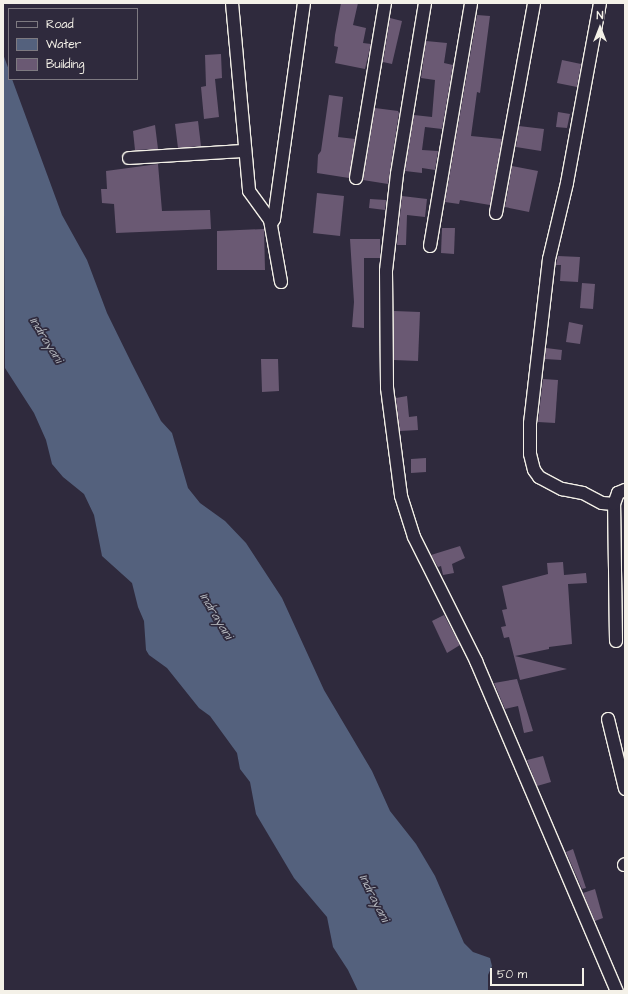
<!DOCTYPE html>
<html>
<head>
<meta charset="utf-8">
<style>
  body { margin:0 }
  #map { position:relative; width:628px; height:994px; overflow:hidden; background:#2f2a3d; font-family:"Architects Daughter",sans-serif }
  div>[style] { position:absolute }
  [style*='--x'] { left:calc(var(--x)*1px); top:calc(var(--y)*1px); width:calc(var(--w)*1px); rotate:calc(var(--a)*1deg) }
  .water>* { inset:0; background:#54617d }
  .building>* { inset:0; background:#6a5973 }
  .roads { filter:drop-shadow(1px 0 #f4f1e8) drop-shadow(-1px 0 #f4f1e8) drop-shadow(0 1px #f4f1e8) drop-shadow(0 -1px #f4f1e8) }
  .minor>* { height:12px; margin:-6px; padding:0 6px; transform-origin:6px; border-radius:6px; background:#2f2a3d }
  span { translate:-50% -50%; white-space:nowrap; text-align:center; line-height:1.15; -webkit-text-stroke:3.5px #2f2a3d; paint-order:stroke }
  .water-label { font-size:13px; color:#b4b7bd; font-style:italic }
  .frame { position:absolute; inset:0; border:4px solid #f4f1e8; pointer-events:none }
  .legend { position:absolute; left:8px; top:8px; width:130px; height:72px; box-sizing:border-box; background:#2f2a3d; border:1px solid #7e7a81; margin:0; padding:5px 7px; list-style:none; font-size:12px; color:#f4f1e8 }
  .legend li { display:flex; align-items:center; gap:8px; height:20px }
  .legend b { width:20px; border:1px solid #7e7a81 }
  .north { position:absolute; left:580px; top:8px; width:40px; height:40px; -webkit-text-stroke:3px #2f2a3d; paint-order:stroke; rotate:0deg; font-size:11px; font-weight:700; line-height:16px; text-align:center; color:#f4f1e8 }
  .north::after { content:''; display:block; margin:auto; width:14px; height:18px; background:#f4f1e8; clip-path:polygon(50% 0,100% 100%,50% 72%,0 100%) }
  .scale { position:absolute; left:490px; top:968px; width:94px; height:18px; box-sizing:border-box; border:2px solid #f4f1e8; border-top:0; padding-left:5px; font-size:12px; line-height:14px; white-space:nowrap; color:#f4f1e8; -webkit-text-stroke:3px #2f2a3d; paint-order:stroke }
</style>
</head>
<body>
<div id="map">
  <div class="water">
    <div style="clip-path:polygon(3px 54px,9px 70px,9px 79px,12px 79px,62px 215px,87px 260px,107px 313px,132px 364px,161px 421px,172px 433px,188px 488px,200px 503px,225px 521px,246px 543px,282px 598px,324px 690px,372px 771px,390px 811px,416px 844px,435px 876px,464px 943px,473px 952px,490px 958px,492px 966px,488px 975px,488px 991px,358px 991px,348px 970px,333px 947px,327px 917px,294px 878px,256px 814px,250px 782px,240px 769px,237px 753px,210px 716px,199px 708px,167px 668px,149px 655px,146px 650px,144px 621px,138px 607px,132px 583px,102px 556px,94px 515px,84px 494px,63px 477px,52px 464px,46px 440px,34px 413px,5px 368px)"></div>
  </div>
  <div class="building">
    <div style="clip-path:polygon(341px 3px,358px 3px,353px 25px,366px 28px,363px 43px,371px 44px,365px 69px,335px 63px,338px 47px,334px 46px,335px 35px)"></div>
    <div style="clip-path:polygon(477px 15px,490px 16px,480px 93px,477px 92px,471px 136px,502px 139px,490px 205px,460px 200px,459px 204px,445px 202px)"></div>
    <div style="clip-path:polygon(390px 18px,402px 21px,392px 64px,383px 62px)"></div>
    <div style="clip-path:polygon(426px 41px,447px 43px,444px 63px,453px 65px,442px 129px,425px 127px,422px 150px,438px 151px,435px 170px,422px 168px,422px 173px,405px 171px,414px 115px,432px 117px,435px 80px,421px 78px)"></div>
    <div style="clip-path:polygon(221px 54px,222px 78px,215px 79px,219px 117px,204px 119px,201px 87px,206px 86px,205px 55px)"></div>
    <div style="clip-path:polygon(562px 60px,581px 64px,577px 87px,557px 83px)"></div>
    <div style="clip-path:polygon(329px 95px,343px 97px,338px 137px,355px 139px,349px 178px,317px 173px,318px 155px,321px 151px)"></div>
    <div style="clip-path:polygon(375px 108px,398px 111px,399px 113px,388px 184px,363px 180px)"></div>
    <div style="clip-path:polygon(558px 112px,570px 114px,567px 128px,556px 127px)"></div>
    <div style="clip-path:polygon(198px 121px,201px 146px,178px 148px,175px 124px)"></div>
    <div style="clip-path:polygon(155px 125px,158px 149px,135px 150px,133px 131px)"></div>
    <div style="clip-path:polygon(519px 126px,544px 129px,541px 151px,516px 147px)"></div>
    <div style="clip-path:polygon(158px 164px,162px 211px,210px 210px,211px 229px,116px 233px,114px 204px,102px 203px,101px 189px,107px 189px,106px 171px)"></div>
    <div style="clip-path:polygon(512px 166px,538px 171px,529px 212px,505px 207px)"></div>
    <div style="clip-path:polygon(317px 193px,344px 196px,340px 236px,313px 233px)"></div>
    <div style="clip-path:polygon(402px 196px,427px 199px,425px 217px,407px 215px,406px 245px,397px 245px)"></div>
    <div style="clip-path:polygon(370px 199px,386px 200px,385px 210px,369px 208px)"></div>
    <div style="clip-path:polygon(442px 228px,455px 228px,454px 254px,441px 253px)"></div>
    <div style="clip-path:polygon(264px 229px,265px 270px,217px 270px,217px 231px)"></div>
    <div style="clip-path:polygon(350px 239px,380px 239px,380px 258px,364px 258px,364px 328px,352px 327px,354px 302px)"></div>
    <div style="clip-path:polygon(558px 256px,580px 257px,578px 282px,560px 281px,561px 265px,556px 265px)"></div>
    <div style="clip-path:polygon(582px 283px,595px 284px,593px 309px,580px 308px)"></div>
    <div style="clip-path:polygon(394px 311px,420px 312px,418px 361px,394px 360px)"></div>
    <div style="clip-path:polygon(569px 322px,583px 325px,580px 344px,566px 342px)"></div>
    <div style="clip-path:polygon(546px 348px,562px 350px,561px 360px,545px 359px)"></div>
    <div style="clip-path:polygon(261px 359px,278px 359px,279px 391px,262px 392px)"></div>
    <div style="clip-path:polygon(543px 379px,558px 380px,555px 423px,538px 422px)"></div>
    <div style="clip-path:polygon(407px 396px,409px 417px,417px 416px,418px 430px,400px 431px,396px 398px)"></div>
    <div style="clip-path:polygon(426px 458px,426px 472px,411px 473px,411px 459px)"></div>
    <div style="clip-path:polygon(460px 546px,465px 558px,452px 564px,454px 573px,443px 575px,441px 566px,438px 567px,431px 555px)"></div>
    <div style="clip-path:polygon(563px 562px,564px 575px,586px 573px,587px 583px,568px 584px,572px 644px,549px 647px,549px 649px,515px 656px,567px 669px,520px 680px,509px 637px,504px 638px,501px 627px,506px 626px,502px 610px,507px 609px,502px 586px,548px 574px,547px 563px)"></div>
    <div style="clip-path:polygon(444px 615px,460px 645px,447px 653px,432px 621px)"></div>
    <div style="clip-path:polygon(517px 679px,533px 731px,524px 733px,518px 706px,505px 709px,494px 683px)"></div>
    <div style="clip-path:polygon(543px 756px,551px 782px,537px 786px,527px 760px)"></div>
    <div style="clip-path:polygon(573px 849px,586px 888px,582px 889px,566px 852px)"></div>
    <div style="clip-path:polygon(595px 889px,603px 918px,595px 921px,583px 893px)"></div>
  </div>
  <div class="roads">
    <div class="minor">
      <div style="--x:232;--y:3;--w:189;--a:84.8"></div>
      <div style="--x:249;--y:191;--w:36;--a:54"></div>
      <div style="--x:270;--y:220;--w:63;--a:79.9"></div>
      <div style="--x:425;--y:3;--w:173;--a:99.3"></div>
      <div style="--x:397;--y:174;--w:98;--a:96.5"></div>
      <div style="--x:386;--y:271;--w:117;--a:89.5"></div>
      <div style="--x:387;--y:388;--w:109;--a:82.6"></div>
      <div style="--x:401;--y:496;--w:43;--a:72.4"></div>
      <div style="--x:414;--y:537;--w:139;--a:63.4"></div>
      <div style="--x:476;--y:661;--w:359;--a:66.9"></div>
      <div style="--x:600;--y:3;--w:183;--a:100.4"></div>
      <div style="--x:567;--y:183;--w:78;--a:103.3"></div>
      <div style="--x:549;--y:259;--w:165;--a:96.6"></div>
      <div style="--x:530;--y:423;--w:31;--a:90"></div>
      <div style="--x:530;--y:454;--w:16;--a:76"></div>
      <div style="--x:534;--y:470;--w:9;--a:54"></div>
      <div style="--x:539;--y:477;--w:26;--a:28"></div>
      <div style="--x:562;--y:489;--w:21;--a:11"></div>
      <div style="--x:583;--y:493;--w:21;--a:28"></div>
      <div style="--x:602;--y:503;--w:12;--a:5"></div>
      <div style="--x:129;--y:158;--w:116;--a:-3.5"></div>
      <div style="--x:356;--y:178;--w:177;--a:-80.6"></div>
      <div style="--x:496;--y:213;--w:213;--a:-79.7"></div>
      <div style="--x:271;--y:224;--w:6;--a:-59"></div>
      <div style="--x:274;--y:219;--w:218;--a:-82.1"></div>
      <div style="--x:430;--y:246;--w:246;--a:-80.4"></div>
      <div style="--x:616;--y:641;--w:137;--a:-90.8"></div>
      <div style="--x:614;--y:504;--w:12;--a:-70"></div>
      <div style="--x:618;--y:493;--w:8;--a:-23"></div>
      <div style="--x:608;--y:719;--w:72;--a:76.3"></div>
      <div style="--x:624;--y:865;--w:1;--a:-45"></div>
    </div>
  </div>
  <div class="water-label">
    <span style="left:46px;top:340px;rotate:58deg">Indrayani</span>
    <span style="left:216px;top:616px;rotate:59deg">Indrayani</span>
    <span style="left:374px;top:898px;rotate:63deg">Indrayani</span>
  </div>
  <div class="frame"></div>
  <ul class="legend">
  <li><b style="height:5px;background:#2f2a3d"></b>Road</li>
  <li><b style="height:11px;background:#54617d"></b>Water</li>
  <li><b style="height:11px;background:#6a5973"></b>Building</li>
  </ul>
  <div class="north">N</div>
  <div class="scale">50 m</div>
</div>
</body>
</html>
